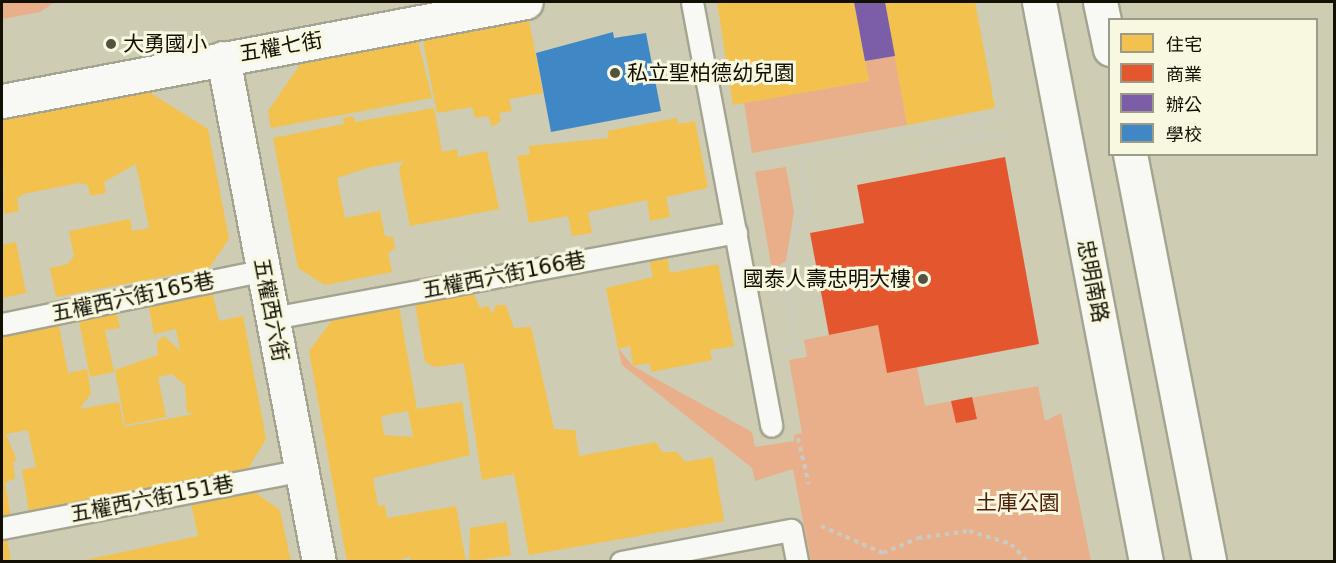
<!DOCTYPE html>
<html>
<head>
<meta charset="utf-8">
<style>
  body { margin:0 }
  #map { position:relative; width:1336px; height:563px; overflow:hidden; background:#cecdb4; font-family:"DejaVu Sans","Noto Sans TC",sans-serif }
  div>[style] { position:absolute }
  [style*='--x'] { left:calc(var(--x)*1px); top:calc(var(--y)*1px); width:calc(var(--w)*1px); rotate:calc(var(--a)*1deg) }
  .green>* { inset:0; background:#e8af8a }
  .homes>* { inset:0; background:#f2c14e }
  .shops>* { inset:0; background:#e4572e }
  .offices>* { inset:0; background:#7b5ea7 }
  .schools>* { inset:0; background:#3f88c5 }
  .path>* { height:4px; margin-top:-2px; transform-origin:0; background:repeating-linear-gradient(90deg,#cbcac2 0 4.5px,transparent 0 9px) }
  .roads { filter:drop-shadow(2px 0 #a5a491) drop-shadow(-2px 0 #a5a491) drop-shadow(0 2px #a5a491) drop-shadow(0 -2px #a5a491) }
  .lane>* { height:21px; margin:-10.5px; padding:0 10.5px; transform-origin:10.5px; border-radius:10.5px; background:#f8f8f4 }
  .street>* { height:33px; margin:-16.5px; padding:0 16.5px; transform-origin:16.5px; border-radius:16.5px; background:#f8f8f4 }
  .secondary>* { height:33px; margin:-16.5px; padding:0 16.5px; transform-origin:16.5px; border-radius:16.5px; background:#f8f8f4 }
  .dots>* { width:16px; height:16px; translate:-50% -50%; box-sizing:border-box; border:3px solid #f8f7e0; border-radius:50% }
  span { translate:-50% -50%; white-space:nowrap; text-align:center; line-height:1.15; -webkit-text-stroke:6px #f8f7e0; paint-order:stroke }
  .poi-label { font-size:21px; color:#111002 }
  .left { translate:0 -50%; text-align:left }
  .right { translate:-100% -50%; text-align:right }
  .street-label { font-size:21px; color:#111002 }
  .park-label { font-size:21px; color:#4d1f08 }
  .frame { position:absolute; inset:0; border:3px solid #111002; pointer-events:none }
  .legend { position:absolute; left:1108px; top:18px; width:210px; height:138px; box-sizing:border-box; background:#f8f7e0; border:2px solid #9c9b87; margin:0; padding:8px 10px; list-style:none; font-size:18px; color:#111002 }
  .legend li { display:flex; align-items:center; gap:12px; height:30px }
  .legend b { width:30px; border:2px solid #9c9b87 }
</style>
</head>
<body>
<div id="map">
  <div class="green">
    <div style="clip-path:polygon(2px 2px,55px 2px,40px 12px,2px 19px)"></div>
    <div style="clip-path:polygon(895px 56px,907px 125px,752px 153px,744px 103px,869px 81px,865px 61px)"></div>
    <div style="clip-path:polygon(786px 167px,794px 212px,786px 261px,772px 270px,755px 172px)"></div>
    <div style="clip-path:polygon(878px 325px,917px 367px,925px 406px,1038px 386px,1045px 421px,1061px 413px,1091px 561px,811px 561px,793px 469px,755px 481px,752px 468px,622px 365px,618px 348px,633px 366px,752px 432px,755px 447px,794px 441px,794px 435px,802px 433px,789px 360px,807px 357px,804px 340px)"></div>
  </div>
  <div class="homes">
    <div style="clip-path:polygon(717px 2px,854px 2px,869px 81px,733px 105px)"></div>
    <div style="clip-path:polygon(885px 2px,975px 2px,995px 108px,907px 125px)"></div>
    <div style="clip-path:polygon(529px 20px,543px 93px,509px 99px,512px 111px,499px 113px,501px 121px,492px 127px,488px 116px,475px 118px,472px 107px,437px 113px,423px 41px)"></div>
    <div style="clip-path:polygon(418px 41px,432px 98px,271px 128px,268px 111px,301px 63px)"></div>
    <div style="clip-path:polygon(149px 92px,208px 129px,229px 239px,209px 268px,56px 297px,50px 268px,68px 264px,74px 256px,69px 231px,130px 219px,132px 231px,149px 228px,136px 164px,104px 182px,106px 193px,90px 196px,88px 185px,79px 183px,23px 194px,17px 199px,19px 211px,4px 214px,2px 120px)"></div>
    <div style="clip-path:polygon(434px 108px,442px 152px,457px 149px,458px 157px,487px 151px,499px 209px,410px 226px,399px 169px,403px 161px,367px 168px,337px 178px,345px 218px,380px 211px,385px 236px,393px 237px,395px 248px,388px 253px,392px 272px,325px 285px,298px 268px,273px 138px,344px 124px,343px 118px,353px 116px,355px 122px)"></div>
    <div style="clip-path:polygon(677px 118px,678px 124px,695px 121px,708px 188px,666px 197px,670px 217px,650px 221px,647px 200px,588px 212px,592px 233px,572px 236px,568px 216px,529px 223px,517px 156px,530px 154px,529px 146px,609px 138px,607px 131px)"></div>
    <div style="clip-path:polygon(16px 242px,26px 293px,2px 298px,2px 245px)"></div>
    <div style="clip-path:polygon(667px 256px,670px 273px,718px 264px,734px 346px,710px 350px,712px 360px,651px 372px,650px 363px,633px 366px,630px 346px,618px 349px,606px 288px,653px 277px,649px 259px)"></div>
    <div style="clip-path:polygon(212px 290px,219px 321px,243px 316px,266px 439px,247px 470px,29px 511px,22px 470px,36px 467px,28px 430px,6px 434px,17px 461px,13px 461px,15px 478px,5px 483px,11px 516px,2px 518px,2px 332px,58px 320px,68px 373px,87px 369px,91px 394px,79px 409px,119px 402px,124px 427px,194px 414px,187px 412px,185px 385px,172px 374px,158px 377px,166px 417px,125px 425px,115px 370px,158px 355px,157px 342px,164px 336px,180px 351px,176px 329px,154px 334px,148px 303px)"></div>
    <div style="clip-path:polygon(473px 292px,480px 308px,489px 306px,491px 314px,497px 305px,506px 305px,514px 328px,531px 327px,554px 429px,575px 430px,579px 456px,656px 442px,662px 452px,677px 452px,685px 462px,713px 457px,724px 521px,529px 555px,514px 474px,482px 480px,464px 363px,435px 367px,425px 362px,415px 303px)"></div>
    <div style="clip-path:polygon(evenodd,399px 307px,417px 409px,462px 402px,470px 455px,373px 478px,378px 506px,385px 505px,387px 518px,456px 506px,466px 562px,411px 562px,410px 556px,396px 562px,347px 562px,309px 351px,333px 319px,399px 307px,408px 411px,413px 437px,384px 435px,381px 416px,408px 411px)"></div>
    <div style="clip-path:polygon(116px 309px,120px 328px,105px 330px,114px 372px,90px 377px,78px 316px)"></div>
    <div style="clip-path:polygon(253px 491px,280px 510px,291px 562px,76px 562px,198px 536px,191px 503px)"></div>
    <div style="clip-path:polygon(506px 522px,511px 555px,469px 562px,470px 528px)"></div>
    <div style="clip-path:polygon(7px 539px,11px 562px,2px 562px,2px 540px)"></div>
  </div>
  <div class="shops">
    <div style="clip-path:polygon(1005px 157px,1039px 344px,887px 373px,878px 325px,829px 335px,810px 233px,864px 223px,857px 185px)"></div>
    <div style="clip-path:polygon(972px 397px,977px 419px,956px 423px,951px 401px)"></div>
  </div>
  <div class="offices">
    <div style="clip-path:polygon(854px 2px,885px 2px,895px 56px,865px 61px)"></div>
  </div>
  <div class="schools">
    <div style="clip-path:polygon(613px 32px,614px 38px,646px 33px,661px 111px,551px 132px,536px 53px)"></div>
  </div>
  <div class="path">
    <div style="--x:978;--y:119;--w:19;--a:78"></div>
    <div style="--x:982;--y:138;--w:24;--a:-12"></div>
    <div style="--x:924;--y:149;--w:59;--a:-10.7"></div>
    <div style="--x:751;--y:162;--w:254;--a:-10.6"></div>
    <div style="--x:786;--y:350;--w:11;--a:-15"></div>
    <div style="--x:797;--y:347;--w:72;--a:-99.6"></div>
    <div style="--x:785;--y:276;--w:49;--a:-76"></div>
    <div style="--x:797;--y:228;--w:22;--a:-56"></div>
    <div style="--x:809;--y:210;--w:58;--a:-100"></div>
    <div style="--x:798;--y:438;--w:47;--a:76.6"></div>
    <div style="--x:821;--y:526;--w:68;--a:23.5"></div>
    <div style="--x:883;--y:553;--w:38;--a:-23"></div>
    <div style="--x:918;--y:538;--w:51;--a:-7.8"></div>
    <div style="--x:969;--y:531;--w:44;--a:17.2"></div>
    <div style="--x:1011;--y:544;--w:25;--a:47"></div>
  </div>
  <div class="roads">
    <div class="lane">
      <div style="--x:692;--y:2;--w:431;--a:79.4"></div>
      <div style="--x:273;--y:318;--w:471;--a:-10.5"></div>
      <div style="--x:2;--y:324;--w:268;--a:-11.6"></div>
      <div style="--x:2;--y:528;--w:306;--a:-10.9"></div>
      <div style="--x:621;--y:562;--w:173;--a:-10.7"></div>
      <div style="--x:791;--y:530;--w:33;--a:79"></div>
    </div>
    <div class="street">
      <div style="--x:223;--y:58;--w:513;--a:79.22"></div>
      <div style="--x:2;--y:101;--w:533;--a:-10.7"></div>
    </div>
    <div class="secondary">
      <div style="--x:1039;--y:2;--w:570;--a:79.18"></div>
      <div style="--x:1100;--y:2;--w:48;--a:78"></div>
      <div style="--x:1130;--y:154;--w:416;--a:79"></div>
    </div>
  </div>
  <div class="dots">
    <div style="left:111px;top:44px;background:#535240"></div>
    <div style="left:615px;top:73px;background:#535240"></div>
    <div style="left:923px;top:279px;background:#535240"></div>
  </div>
  <div class="poi-label">
    <span class="left" style="left:123px;top:44px">大勇國小</span>
    <span class="left" style="left:627px;top:73px">私立聖柏德幼兒園</span>
    <span class="right" style="left:911px;top:279px">國泰人壽忠明大樓</span>
  </div>
  <div class="street-label">
    <span style="left:281px;top:47px;rotate:-10deg">五權七街</span>
    <span style="left:504px;top:275px;rotate:-11deg">五權西六街166巷</span>
    <span style="left:1093px;top:281px;rotate:79deg">忠明南路</span>
    <span style="left:133px;top:297px;rotate:-12deg">五權西六街165巷</span>
    <span style="left:271px;top:310px;rotate:79deg">五權西六街</span>
    <span style="left:152px;top:499px;rotate:-11deg">五權西六街151巷</span>
  </div>
  <div class="park-label">
    <span style="left:1018px;top:503px">土庫公園</span>
  </div>
  <div class="frame"></div>
  <ul class="legend">
  <li><b style="height:16px;background:#f2c14e"></b>住宅</li>
  <li><b style="height:16px;background:#e4572e"></b>商業</li>
  <li><b style="height:16px;background:#7b5ea7"></b>辦公</li>
  <li><b style="height:16px;background:#3f88c5"></b>學校</li>
  </ul>
</div>
</body>
</html>
